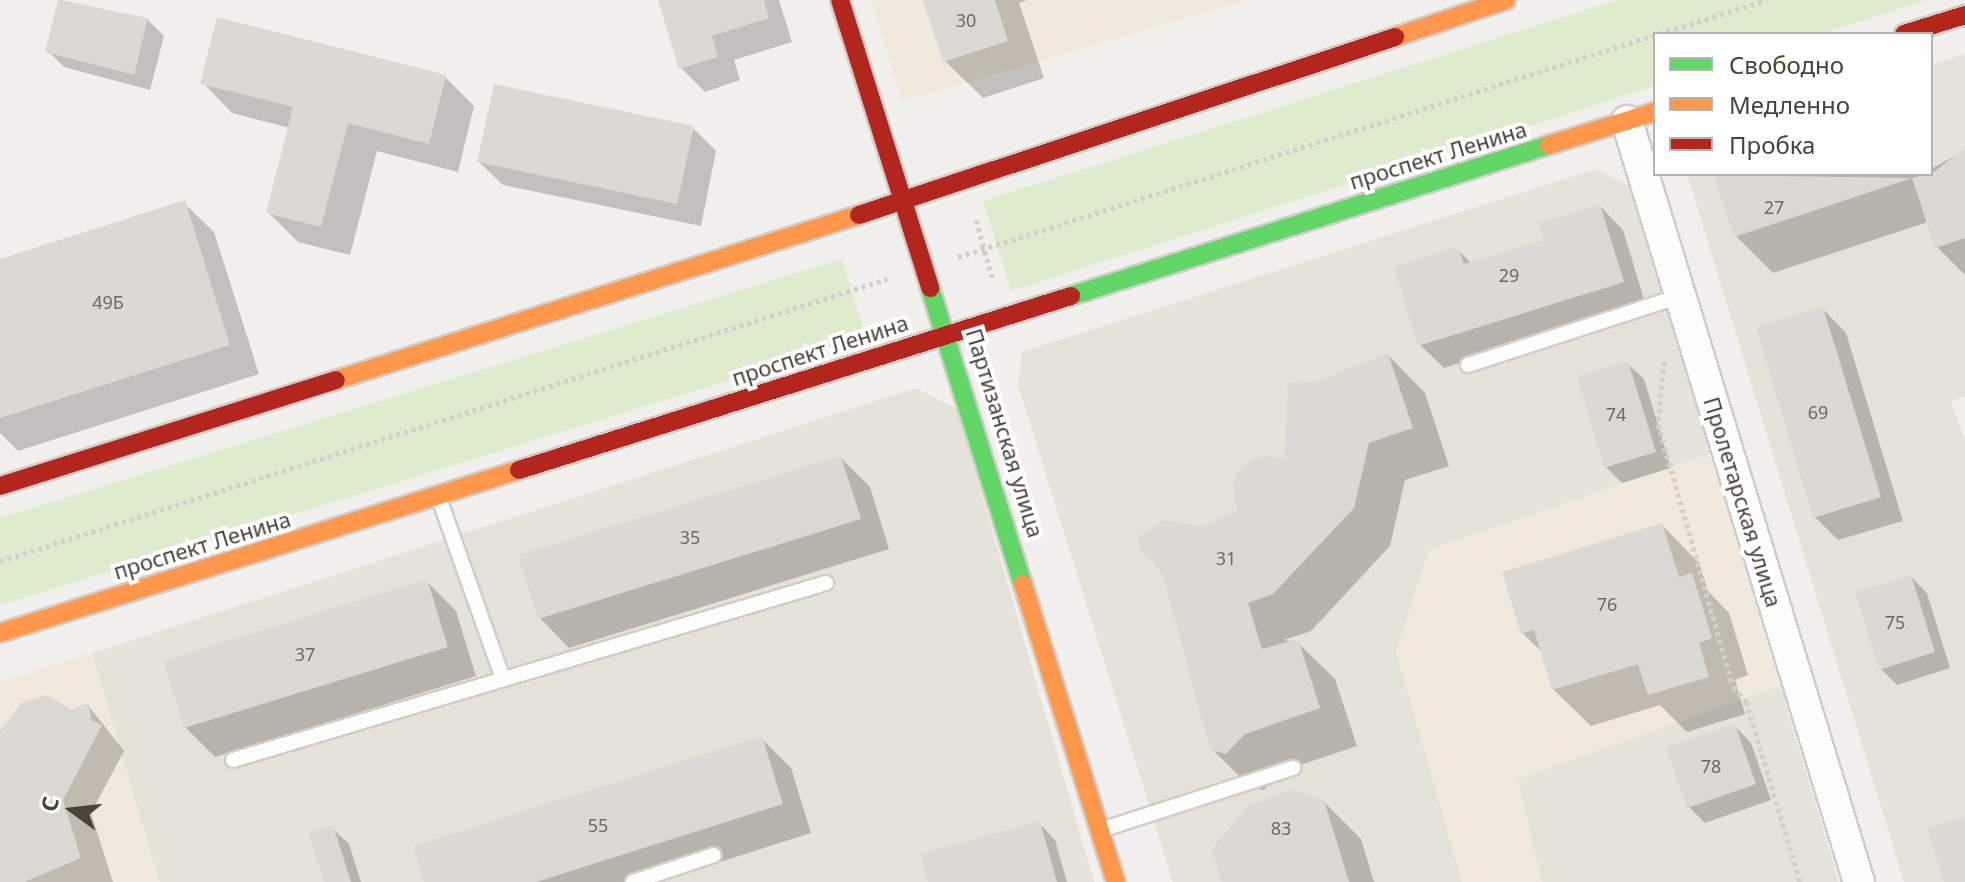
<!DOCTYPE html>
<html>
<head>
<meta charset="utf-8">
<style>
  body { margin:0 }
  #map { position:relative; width:1965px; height:882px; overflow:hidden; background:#f2f0ec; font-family:"Noto Sans",sans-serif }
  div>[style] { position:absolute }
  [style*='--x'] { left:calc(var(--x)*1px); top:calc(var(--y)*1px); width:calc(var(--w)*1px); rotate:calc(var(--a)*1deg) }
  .residential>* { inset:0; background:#e5e2da }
  .commercial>* { inset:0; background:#f1e9dd }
  .green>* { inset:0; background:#deebcd }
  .shadow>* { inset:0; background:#0003 }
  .building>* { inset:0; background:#dcd9d4 }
  .path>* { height:5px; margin-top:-2.5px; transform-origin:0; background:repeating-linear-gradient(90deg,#d2d0cb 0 4px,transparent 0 8px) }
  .roads { filter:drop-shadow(2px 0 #d0ceca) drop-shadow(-2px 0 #d0ceca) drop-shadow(0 2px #d0ceca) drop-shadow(0 -2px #d0ceca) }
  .lane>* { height:14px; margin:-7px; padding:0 7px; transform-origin:7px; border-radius:7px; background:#fdfdfc }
  .street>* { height:30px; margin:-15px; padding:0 15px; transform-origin:15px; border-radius:15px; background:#fdfdfc }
  .fast>* { height:18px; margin:-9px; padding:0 9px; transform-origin:9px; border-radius:9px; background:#63d668 }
  .slow>* { height:18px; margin:-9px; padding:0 9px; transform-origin:9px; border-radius:9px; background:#ff974d }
  .jam>* { height:18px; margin:-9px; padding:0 9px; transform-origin:9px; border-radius:9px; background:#b3261e }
  span { translate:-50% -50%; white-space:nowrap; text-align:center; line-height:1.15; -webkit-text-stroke:8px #fff; paint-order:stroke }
  .number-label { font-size:18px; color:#6e6860 }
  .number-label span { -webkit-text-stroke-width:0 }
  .street-label { font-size:22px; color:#484238 }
  .legend { position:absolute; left:1653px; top:32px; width:280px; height:144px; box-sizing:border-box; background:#fff; border:2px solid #b6b3af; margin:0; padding:10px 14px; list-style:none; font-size:24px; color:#484238 }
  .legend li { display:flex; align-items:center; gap:16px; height:40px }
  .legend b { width:40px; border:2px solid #b6b3af }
  .north { position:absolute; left:32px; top:770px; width:80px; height:80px; -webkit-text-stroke:6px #fff; paint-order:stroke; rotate:285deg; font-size:22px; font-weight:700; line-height:32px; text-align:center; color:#484238 }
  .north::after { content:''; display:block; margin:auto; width:28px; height:36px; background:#484238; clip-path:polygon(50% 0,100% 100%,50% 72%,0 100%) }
</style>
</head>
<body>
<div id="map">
  <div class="residential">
    <div style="clip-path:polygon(1965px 54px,1965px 396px,1951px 401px,1965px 441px,1965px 882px,1904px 882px,1687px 174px,1931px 174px,1931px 65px)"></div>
    <div style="clip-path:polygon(1596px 169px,1631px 187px,1710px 454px,1429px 550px,1397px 652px,1462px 882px,1173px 882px,1018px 385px,1022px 352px)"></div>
    <div style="clip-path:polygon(916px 388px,957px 409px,1094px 882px,159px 882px,92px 653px)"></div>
    <div style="clip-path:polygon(1780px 686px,1839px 882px,1542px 882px,1517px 779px)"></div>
  </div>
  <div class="commercial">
    <div style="clip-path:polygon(871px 0,1248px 0,902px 101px)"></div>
    <div style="clip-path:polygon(1710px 454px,1780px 686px,1517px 779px,1542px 882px,1462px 882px,1396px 652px,1429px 550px)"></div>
    <div style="clip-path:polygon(92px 653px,159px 882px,0 882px,0 681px)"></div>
  </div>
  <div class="green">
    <div style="clip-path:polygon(1617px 0,1927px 0,1820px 34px,1655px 34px,1655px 86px,1011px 291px,983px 201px)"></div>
    <div style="clip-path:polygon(842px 259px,866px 338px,0 605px,0 518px)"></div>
  </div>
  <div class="shadow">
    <div style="clip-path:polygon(60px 0,147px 19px,164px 36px,150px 90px,64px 67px,48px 51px)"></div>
    <div style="clip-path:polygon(660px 0,779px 0,792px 42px,734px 60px,740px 80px,705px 92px,681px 68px)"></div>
    <div style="clip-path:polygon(925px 0,1027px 0,1019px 3px,1044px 78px,983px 98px,945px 61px)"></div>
    <div style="clip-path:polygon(445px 77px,474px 106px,458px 172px,377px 151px,350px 255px,298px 242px,269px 213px,290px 128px,232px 113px,203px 83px)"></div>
    <div style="clip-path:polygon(693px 128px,716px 151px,701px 226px,503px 185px,479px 162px)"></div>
    <div style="clip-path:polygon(1965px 150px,1965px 275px,1937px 247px,1928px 222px,1773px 273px,1736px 236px,1716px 176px,1931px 174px,1931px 163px,1933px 168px)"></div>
    <div style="clip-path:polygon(184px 203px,214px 232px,259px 374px,18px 451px,0 433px,0 261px)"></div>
    <div style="clip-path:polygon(1600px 206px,1623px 230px,1646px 306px,1444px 368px,1420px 345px,1458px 250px,1472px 264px,1546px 241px)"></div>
    <div style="clip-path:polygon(1823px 309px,1846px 333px,1903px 521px,1838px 540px,1815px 517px)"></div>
    <div style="clip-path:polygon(1388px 355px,1425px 393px,1449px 466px,1405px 480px,1390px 546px,1311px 631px,1284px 640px,1297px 642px,1335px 679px,1357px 746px,1282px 771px,1264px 790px,1250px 787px,1212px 749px,1165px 575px,1142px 551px,1239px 512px,1285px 461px,1315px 384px)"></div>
    <div style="clip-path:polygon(1627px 363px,1644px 379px,1671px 468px,1622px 483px,1606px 467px)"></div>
    <div style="clip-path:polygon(841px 458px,870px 487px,889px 549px,569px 648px,540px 618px)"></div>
    <div style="clip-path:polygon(1662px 525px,1699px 563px,1708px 591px,1729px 613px,1748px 675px,1735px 680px,1745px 714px,1687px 732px,1660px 705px,1591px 726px,1553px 689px,1543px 653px,1522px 633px)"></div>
    <div style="clip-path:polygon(1911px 577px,1927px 593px,1950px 668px,1897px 685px,1881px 669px)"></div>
    <div style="clip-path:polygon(426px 581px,456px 611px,476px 676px,215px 757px,185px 727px)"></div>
    <div style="clip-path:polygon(88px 705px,124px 751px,91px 813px,113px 882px,0 882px,0 733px)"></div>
    <div style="clip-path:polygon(1735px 726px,1751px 743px,1771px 800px,1705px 823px,1689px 807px)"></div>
    <div style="clip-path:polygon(761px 738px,791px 768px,811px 833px,657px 882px,426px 882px)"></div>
    <div style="clip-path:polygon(1323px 801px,1361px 839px,1374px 882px,1223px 882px)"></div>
    <div style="clip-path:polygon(1039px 823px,1055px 840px,1067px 882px,930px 882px)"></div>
    <div style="clip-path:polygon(332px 828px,349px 844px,361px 882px,326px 882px)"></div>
  </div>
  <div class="building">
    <div style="clip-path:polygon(58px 0,148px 18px,134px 75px,45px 52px)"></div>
    <div style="clip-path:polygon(658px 0,764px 0,769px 18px,712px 36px,718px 57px,679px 69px)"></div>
    <div style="clip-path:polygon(923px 0,995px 0,1008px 41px,943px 62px)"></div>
    <div style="clip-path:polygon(217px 17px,446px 75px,429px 144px,348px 123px,321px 227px,266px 213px,293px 107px,200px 84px)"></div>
    <div style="clip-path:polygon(494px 84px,694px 126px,677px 204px,477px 162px)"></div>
    <div style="clip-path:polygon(1965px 148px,1965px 238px,1935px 248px,1912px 178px,1734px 237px,1714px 175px,1912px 178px,1931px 174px)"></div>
    <div style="clip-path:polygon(185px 200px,230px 345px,0 418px,0 259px)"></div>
    <div style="clip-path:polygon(1600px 204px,1624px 282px,1418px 346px,1394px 267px,1458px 247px,1464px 264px,1544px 240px,1539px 223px)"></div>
    <div style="clip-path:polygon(1823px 307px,1881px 497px,1813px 518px,1756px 327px)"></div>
    <div style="clip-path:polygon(1388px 353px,1413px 428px,1369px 443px,1354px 508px,1273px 594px,1248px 603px,1262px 649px,1298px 639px,1320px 708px,1245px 734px,1226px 754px,1210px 750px,1162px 571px,1140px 552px,1139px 536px,1164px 520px,1205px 526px,1237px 511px,1233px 484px,1240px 468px,1262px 454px,1284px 459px,1288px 383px,1315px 382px)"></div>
    <div style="clip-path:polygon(1628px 361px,1656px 452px,1604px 468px,1577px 376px)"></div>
    <div style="clip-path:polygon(841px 456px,861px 519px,538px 619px,518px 555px)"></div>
    <div style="clip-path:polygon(1662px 523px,1679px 577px,1692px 573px,1712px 638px,1699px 643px,1709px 677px,1648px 695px,1638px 664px,1552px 690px,1534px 630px,1521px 634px,1502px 572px)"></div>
    <div style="clip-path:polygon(1911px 575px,1935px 652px,1879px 670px,1855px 592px)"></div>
    <div style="clip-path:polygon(427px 579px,448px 647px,184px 728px,163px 661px)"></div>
    <div style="clip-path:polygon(46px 695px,71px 709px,89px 703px,91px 720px,102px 725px,63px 800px,81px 858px,24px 882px,0 882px,0 731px,21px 703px)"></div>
    <div style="clip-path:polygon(1735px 724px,1756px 784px,1687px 808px,1666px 748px)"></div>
    <div style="clip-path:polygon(762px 736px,783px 804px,536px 882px,424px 882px,413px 846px)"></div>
    <div style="clip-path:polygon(1292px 790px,1324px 800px,1349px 882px,1221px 882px,1212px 849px,1247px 806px)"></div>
    <div style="clip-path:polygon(1965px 817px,1965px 882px,1944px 882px,1927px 828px)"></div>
    <div style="clip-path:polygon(1040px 821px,1057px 882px,928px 882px,921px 854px)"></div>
    <div style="clip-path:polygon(333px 825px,351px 882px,324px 882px,308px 833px)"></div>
  </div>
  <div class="path">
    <div style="--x:1659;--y:34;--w:113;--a:-17.5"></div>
    <div style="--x:976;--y:220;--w:59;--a:74.3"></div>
    <div style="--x:958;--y:257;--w:732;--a:-17.67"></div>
    <div style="--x:1664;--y:361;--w:63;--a:95.4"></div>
    <div style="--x:1658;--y:424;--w:273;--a:74.1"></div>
    <div style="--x:1733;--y:687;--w:19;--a:47"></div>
    <div style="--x:1746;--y:701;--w:189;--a:73.4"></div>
    <div style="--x:0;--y:561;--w:931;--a:-17.64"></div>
  </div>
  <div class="roads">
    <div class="lane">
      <div style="--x:1468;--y:365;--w:223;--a:-18"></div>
      <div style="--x:440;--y:501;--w:189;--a:70.5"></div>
      <div style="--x:233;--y:760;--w:619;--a:-16.62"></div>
      <div style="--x:1104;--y:829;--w:199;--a:-17.9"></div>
      <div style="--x:633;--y:882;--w:85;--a:-18.4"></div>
    </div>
    <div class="street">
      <div style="--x:1627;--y:121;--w:796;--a:73.05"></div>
    </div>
    <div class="fast">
      <div style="--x:930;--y:288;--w:310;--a:72.6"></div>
      <div style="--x:1071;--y:296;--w:501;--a:-17.53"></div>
    </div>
    <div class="slow">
      <div style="--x:1395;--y:37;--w:117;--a:-18.4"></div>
      <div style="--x:1549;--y:145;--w:111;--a:-17.3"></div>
      <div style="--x:336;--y:380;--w:548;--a:-17.51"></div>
      <div style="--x:1023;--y:584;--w:312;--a:72.7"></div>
      <div style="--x:0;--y:633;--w:544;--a:-17.44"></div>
    </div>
    <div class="jam">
      <div style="--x:840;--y:0;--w:302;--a:72.6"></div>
      <div style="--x:1904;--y:34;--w:64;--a:-17.3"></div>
      <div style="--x:859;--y:215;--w:565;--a:-18.37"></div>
      <div style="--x:519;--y:470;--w:579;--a:-17.5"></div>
      <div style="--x:0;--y:486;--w:352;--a:-17.5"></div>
    </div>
  </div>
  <div class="number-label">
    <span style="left:966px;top:20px">30</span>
    <span style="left:1774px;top:207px">27</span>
    <span style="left:1509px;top:275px">29</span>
    <span style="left:108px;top:302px">49Б</span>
    <span style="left:1818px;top:412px">69</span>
    <span style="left:1616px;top:414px">74</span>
    <span style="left:690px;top:537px">35</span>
    <span style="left:1226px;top:558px">31</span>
    <span style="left:1607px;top:604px">76</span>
    <span style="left:1895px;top:622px">75</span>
    <span style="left:305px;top:654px">37</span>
    <span style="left:1711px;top:766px">78</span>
    <span style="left:598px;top:825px">55</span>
    <span style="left:1281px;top:828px">83</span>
  </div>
  <div class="street-label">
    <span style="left:1438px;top:155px;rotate:-17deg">проспект Ленина</span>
    <span style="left:820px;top:350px;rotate:-18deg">проспект Ленина</span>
    <span style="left:1005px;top:433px;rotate:73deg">Партизанская улица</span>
    <span style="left:1743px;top:502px;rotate:73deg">Пролетарская улица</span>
    <span style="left:202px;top:545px;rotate:-17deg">проспект Ленина</span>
  </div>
  <ul class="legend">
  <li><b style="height:10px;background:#63d668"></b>Свободно</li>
  <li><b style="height:10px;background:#ff974d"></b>Медленно</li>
  <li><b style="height:10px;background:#b3261e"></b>Пробка</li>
  </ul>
  <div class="north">С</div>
</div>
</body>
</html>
